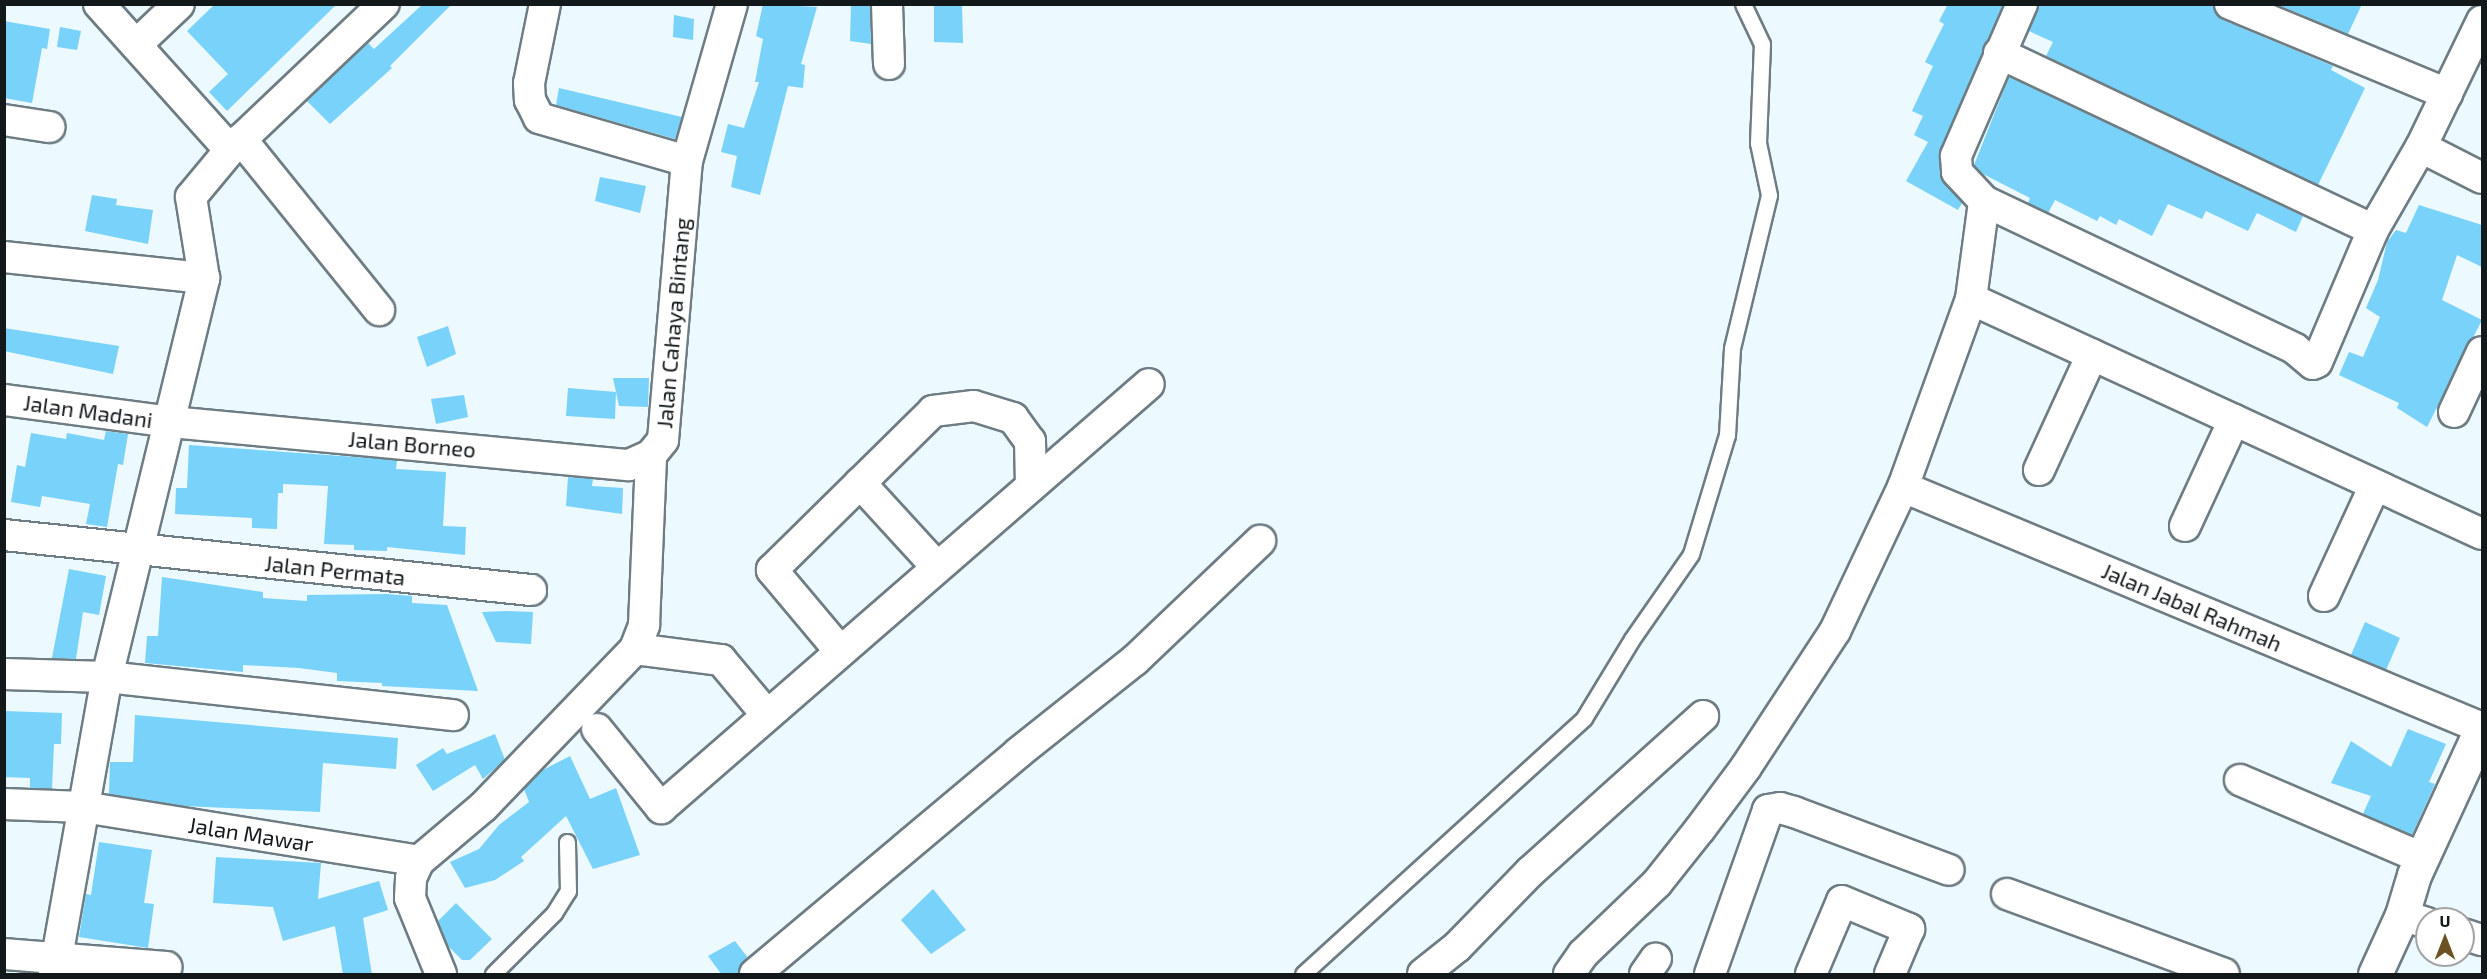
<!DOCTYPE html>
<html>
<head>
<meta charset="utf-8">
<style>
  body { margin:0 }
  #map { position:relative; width:2487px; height:979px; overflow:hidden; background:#ecf9ff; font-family:"Exo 2",sans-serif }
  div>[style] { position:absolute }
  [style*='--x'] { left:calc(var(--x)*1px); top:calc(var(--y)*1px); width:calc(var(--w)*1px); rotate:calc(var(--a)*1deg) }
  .building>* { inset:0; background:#78d2f9 }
  .roads { filter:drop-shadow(2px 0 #6e7c83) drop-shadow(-2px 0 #6e7c83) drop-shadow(0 2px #6e7c83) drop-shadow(0 -2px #6e7c83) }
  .lane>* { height:15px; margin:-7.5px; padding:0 7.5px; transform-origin:7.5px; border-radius:7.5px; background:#fff }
  .street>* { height:30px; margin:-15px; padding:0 15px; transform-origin:15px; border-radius:15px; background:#fff }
  .secondary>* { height:33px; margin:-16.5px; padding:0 16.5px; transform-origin:16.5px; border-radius:16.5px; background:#fff }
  span { translate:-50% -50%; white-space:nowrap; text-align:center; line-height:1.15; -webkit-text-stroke:4.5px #fff; paint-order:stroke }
  .street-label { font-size:22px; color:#13181b }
  .frame { position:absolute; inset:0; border:6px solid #13181b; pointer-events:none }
  .north { position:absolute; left:2415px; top:907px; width:60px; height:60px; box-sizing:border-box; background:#fff; border:2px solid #a1a3a4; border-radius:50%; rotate:0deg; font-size:16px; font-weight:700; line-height:24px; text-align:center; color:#13181b }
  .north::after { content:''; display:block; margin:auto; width:21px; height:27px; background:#6c5123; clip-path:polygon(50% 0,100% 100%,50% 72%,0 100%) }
</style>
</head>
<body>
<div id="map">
  <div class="building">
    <div style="clip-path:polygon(215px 4px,337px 4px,227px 111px,209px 92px,228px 74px,187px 31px)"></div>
    <div style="clip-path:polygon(423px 4px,452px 4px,390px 66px,392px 68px,330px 124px,307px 101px,368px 43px,374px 49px)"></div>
    <div style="clip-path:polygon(763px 4px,817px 7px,801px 64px,805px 65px,803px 88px,788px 86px,760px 195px,731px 187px,737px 156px,721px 152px,728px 124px,744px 128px,759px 82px,755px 82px,763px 39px,756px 36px)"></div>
    <div style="clip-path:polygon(851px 4px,870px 4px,871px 44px,850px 41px)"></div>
    <div style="clip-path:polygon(934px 4px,962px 4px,963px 43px,934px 42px)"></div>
    <div style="clip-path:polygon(1948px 4px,2003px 4px,1940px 150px,1940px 174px,1962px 203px,1958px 210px,1906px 181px,1928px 142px,1914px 135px,1923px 116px,1912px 111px,1933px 66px,1925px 62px,1944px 24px,1939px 21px)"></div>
    <div style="clip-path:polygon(2039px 4px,2213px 4px,2223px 20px,2333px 66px,2331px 70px,2365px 88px,2318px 185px,2046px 56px,2053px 42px,2029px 31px)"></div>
    <div style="clip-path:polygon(2276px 4px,2362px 4px,2348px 34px)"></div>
    <div style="clip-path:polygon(674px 15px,694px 19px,693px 40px,673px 37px)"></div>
    <div style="clip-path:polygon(4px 21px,50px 29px,47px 49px,42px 48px,32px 103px,4px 98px)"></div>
    <div style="clip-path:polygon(60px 27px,81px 31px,77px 50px,57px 47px)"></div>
    <div style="clip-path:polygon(2009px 77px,2303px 216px,2296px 232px,2257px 213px,2248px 231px,2206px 211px,2202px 219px,2168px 204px,2152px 236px,2119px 219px,2116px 225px,2100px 216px,2097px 221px,2055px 200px,2048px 213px,2028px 203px,2030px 198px,1983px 174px,1974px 165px)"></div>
    <div style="clip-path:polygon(559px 88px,682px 117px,675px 139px,556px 105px)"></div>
    <div style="clip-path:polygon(600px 177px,646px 186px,640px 213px,595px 201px)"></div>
    <div style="clip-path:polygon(92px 195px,117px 199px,116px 205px,153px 210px,148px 244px,85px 231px)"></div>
    <div style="clip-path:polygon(2419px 205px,2482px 225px,2482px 267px,2457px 255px,2442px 300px,2482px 320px,2427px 427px,2397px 408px,2399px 403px,2339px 375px,2349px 352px,2363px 357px,2380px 317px,2366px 308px,2378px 280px,2387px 242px,2396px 230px,2406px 233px)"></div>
    <div style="clip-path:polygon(448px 326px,456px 354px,427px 367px,417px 337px)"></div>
    <div style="clip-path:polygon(4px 328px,119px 346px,113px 374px,4px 351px)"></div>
    <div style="clip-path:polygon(613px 378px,649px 378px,648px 407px,619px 406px,616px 392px,615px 419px,566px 416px,568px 388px,616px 392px)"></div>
    <div style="clip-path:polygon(464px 395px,468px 417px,436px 424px,431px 399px)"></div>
    <div style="clip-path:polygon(106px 431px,128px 434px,123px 465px,118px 464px,107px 527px,86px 524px,90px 504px,42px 496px,40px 507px,11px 502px,17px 465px,25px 467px,31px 433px,66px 439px,67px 433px,104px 440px)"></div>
    <div style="clip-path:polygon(189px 445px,397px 460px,396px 469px,446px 472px,443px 526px,466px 527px,465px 555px,387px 547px,387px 551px,354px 550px,354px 545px,324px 544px,328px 486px,283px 484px,283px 493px,278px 493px,277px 529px,252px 528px,252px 518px,175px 514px,176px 488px,187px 488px)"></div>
    <div style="clip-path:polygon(568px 477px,593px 479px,592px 486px,623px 488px,622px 514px,566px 506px)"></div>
    <div style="clip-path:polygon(69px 569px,106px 576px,99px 615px,83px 612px,76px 659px,52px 658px)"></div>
    <div style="clip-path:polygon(162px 577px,263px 592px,263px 598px,307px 601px,307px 595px,387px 594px,412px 596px,412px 603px,447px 605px,478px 691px,382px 686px,382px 683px,337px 681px,337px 673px,299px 668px,243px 665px,243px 672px,145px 663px,147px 636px,158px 636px)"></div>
    <div style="clip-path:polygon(506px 611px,533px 612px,531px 644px,496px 642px,482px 612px)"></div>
    <div style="clip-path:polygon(2365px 622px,2400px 638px,2386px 670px,2351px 655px)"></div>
    <div style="clip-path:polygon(4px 711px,62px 713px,61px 744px,54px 744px,52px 789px,30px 788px,30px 778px,4px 777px)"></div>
    <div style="clip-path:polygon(135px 715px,398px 738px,396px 769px,323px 763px,320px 812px,183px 806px,109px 794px,110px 762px,133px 762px)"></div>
    <div style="clip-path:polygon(2408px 729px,2446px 744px,2429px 782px,2435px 784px,2412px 835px,2363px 814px,2371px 796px,2331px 783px,2351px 741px,2391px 767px)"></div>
    <div style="clip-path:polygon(495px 734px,505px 760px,483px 779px,475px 765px,433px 791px,416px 765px,443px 748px,447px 754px)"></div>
    <div style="clip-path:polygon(570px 756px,590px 799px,616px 788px,640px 855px,593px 869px,566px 816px,521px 857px,524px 861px,495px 880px,465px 888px,450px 862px,479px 849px,499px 825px,529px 802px,524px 789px,541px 771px)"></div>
    <div style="clip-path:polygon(99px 842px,152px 850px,144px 903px,154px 904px,148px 948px,79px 937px,86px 894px,91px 895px)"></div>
    <div style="clip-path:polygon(216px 857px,321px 863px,318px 899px,379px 881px,388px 910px,363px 918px,372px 975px,343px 975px,335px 926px,283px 941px,273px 907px,213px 903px)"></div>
    <div style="clip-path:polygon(933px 889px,966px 930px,931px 954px,901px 920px)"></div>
    <div style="clip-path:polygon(456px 903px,492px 939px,470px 960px,462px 960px,448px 946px,438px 921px)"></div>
    <div style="clip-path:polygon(735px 941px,748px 958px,738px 975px,722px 975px,708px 956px)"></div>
  </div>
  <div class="roads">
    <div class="lane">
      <div style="--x:493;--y:974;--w:86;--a:-45"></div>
      <div style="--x:554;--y:913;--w:26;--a:-58"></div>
      <div style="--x:568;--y:891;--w:49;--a:-91.2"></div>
      <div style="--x:1303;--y:974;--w:380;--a:-42.3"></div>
      <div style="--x:1584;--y:718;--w:92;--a:-58.7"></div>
      <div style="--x:1632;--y:639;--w:103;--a:-55.2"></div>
      <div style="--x:1691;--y:554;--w:124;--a:-73.2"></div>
      <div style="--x:1727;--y:435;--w:87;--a:-86.7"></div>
      <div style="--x:1732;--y:348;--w:157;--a:-76.4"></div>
      <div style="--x:1769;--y:195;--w:53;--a:-101.9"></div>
      <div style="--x:1758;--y:143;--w:99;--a:-87.7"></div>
      <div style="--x:1762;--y:44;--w:44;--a:-115.4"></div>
    </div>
    <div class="street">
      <div style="--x:99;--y:4;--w:196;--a:48.1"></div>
      <div style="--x:545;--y:4;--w:81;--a:101.4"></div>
      <div style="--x:529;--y:83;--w:17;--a:87"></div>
      <div style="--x:530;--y:100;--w:20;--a:63"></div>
      <div style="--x:539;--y:118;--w:154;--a:16.2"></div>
      <div style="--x:887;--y:4;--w:60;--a:88.1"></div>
      <div style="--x:2022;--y:4;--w:166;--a:113.5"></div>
      <div style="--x:1956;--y:156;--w:16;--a:86"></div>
      <div style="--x:1957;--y:172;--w:40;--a:47"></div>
      <div style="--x:1984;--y:201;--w:344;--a:25.4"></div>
      <div style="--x:2295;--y:349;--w:23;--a:40"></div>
      <div style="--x:2313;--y:364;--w:4;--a:-27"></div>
      <div style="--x:2317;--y:362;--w:143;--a:-67"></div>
      <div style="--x:2373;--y:230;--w:96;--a:-60"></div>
      <div style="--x:2421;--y:147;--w:140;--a:-64.2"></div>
      <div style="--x:2230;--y:4;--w:235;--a:22.5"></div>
      <div style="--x:136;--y:45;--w:59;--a:-43.6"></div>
      <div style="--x:1999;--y:53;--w:414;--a:25.3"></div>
      <div style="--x:4;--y:120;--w:46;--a:8.8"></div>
      <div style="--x:241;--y:139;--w:220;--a:51.1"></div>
      <div style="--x:2421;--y:147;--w:68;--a:26.9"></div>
      <div style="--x:4;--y:257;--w:201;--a:6"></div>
      <div style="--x:1971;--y:299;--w:562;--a:24.7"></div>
      <div style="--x:4;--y:400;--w:168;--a:7.5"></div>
      <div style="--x:171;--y:422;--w:460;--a:5.4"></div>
      <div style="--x:629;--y:465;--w:24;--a:-24"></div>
      <div style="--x:2454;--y:412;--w:66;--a:-65"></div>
      <div style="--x:2039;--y:470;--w:127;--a:-65.3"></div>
      <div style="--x:860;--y:483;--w:114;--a:47.5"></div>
      <div style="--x:1903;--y:487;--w:627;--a:22.6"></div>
      <div style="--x:2185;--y:526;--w:117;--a:-65.2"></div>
      <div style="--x:4;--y:535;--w:530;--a:5.96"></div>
      <div style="--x:2324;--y:596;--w:122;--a:-65.3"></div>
      <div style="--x:635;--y:649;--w:87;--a:7.3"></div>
      <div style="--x:721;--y:660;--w:72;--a:50.1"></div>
      <div style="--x:840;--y:651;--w:106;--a:-130"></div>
      <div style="--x:772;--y:570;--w:226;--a:-44.6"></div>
      <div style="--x:933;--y:411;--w:41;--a:-7"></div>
      <div style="--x:974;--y:406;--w:41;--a:17.1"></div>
      <div style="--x:1013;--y:418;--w:29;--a:54"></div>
      <div style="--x:1030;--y:441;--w:45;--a:88.7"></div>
      <div style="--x:4;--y:674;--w:103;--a:1.7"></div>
      <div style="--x:107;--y:677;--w:348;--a:6.3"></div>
      <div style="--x:597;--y:729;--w:102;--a:51"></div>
      <div style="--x:661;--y:808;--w:646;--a:-40.99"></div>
      <div style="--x:2240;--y:780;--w:198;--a:23.2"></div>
      <div style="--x:4;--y:804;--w:79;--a:2.2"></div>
      <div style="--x:83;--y:807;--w:340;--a:9.1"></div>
      <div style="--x:2007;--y:894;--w:231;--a:20.2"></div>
      <div style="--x:2402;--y:915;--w:26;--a:18"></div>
      <div style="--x:2463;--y:934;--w:20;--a:18"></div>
      <div style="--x:4;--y:954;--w:163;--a:4.6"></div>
      <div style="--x:54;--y:974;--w:302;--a:-79.9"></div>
      <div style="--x:107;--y:677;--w:411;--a:-76.3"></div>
      <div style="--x:204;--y:278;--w:82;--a:-99.1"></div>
      <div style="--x:191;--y:197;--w:61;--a:-50.3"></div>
      <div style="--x:230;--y:150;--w:212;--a:-43.5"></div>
      <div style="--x:441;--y:974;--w:82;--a:-112.2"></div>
      <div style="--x:410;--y:898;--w:20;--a:-87"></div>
      <div style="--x:411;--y:878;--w:19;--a:-65"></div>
      <div style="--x:419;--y:861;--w:84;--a:-40.2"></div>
      <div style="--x:483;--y:807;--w:219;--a:-46.1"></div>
      <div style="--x:635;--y:649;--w:26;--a:-69"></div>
      <div style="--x:644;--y:625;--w:170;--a:-87.6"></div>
      <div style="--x:651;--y:455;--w:19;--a:-51"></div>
      <div style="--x:663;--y:440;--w:280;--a:-85.1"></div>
      <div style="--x:687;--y:161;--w:163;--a:-74"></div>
      <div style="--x:755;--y:974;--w:344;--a:-40"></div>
      <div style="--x:1018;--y:753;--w:149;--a:-38.5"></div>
      <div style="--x:1135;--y:660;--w:173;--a:-43.6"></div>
      <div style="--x:1423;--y:974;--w:43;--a:-38.5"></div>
      <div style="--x:1457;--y:947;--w:105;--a:-45.8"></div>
      <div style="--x:1530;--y:872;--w:233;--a:-42"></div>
      <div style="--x:1569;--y:974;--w:24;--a:-55"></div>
      <div style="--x:1583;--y:954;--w:103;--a:-43.8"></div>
      <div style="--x:1657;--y:883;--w:69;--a:-51.5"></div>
      <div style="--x:1700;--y:829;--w:77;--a:-53.4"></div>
      <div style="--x:1746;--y:767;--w:163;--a:-56.8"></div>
      <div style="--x:1835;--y:631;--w:159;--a:-64.7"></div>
      <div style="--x:1903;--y:487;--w:200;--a:-70.1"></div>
      <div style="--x:1971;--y:299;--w:99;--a:-82.4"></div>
      <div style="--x:1645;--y:974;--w:19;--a:-55"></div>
      <div style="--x:1710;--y:974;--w:174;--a:-70.5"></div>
      <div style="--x:1768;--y:810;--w:12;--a:-9"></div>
      <div style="--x:1780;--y:808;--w:15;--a:16"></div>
      <div style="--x:1794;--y:812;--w:165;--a:20.5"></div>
      <div style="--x:1811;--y:974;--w:79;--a:-67"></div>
      <div style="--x:1842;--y:901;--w:73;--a:22.7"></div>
      <div style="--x:1909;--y:929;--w:49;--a:112.9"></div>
    </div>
    <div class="secondary">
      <div style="--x:2375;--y:974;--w:65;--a:-65.4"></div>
      <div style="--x:2402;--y:915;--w:42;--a:-73.3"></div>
      <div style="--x:2414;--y:875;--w:163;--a:-65.3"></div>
    </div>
  </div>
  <div class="street-label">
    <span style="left:673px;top:323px;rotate:-85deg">Jalan Cahaya Bintang</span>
    <span style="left:88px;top:411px;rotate:8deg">Jalan Madani</span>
    <span style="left:412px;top:444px;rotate:5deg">Jalan Borneo</span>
    <span style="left:335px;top:570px;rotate:6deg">Jalan Permata</span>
    <span style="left:2192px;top:607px;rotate:23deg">Jalan Jabal Rahmah</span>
    <span style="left:251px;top:834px;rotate:9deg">Jalan Mawar</span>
  </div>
  <div class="frame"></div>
  <div class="north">U</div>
</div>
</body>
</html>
